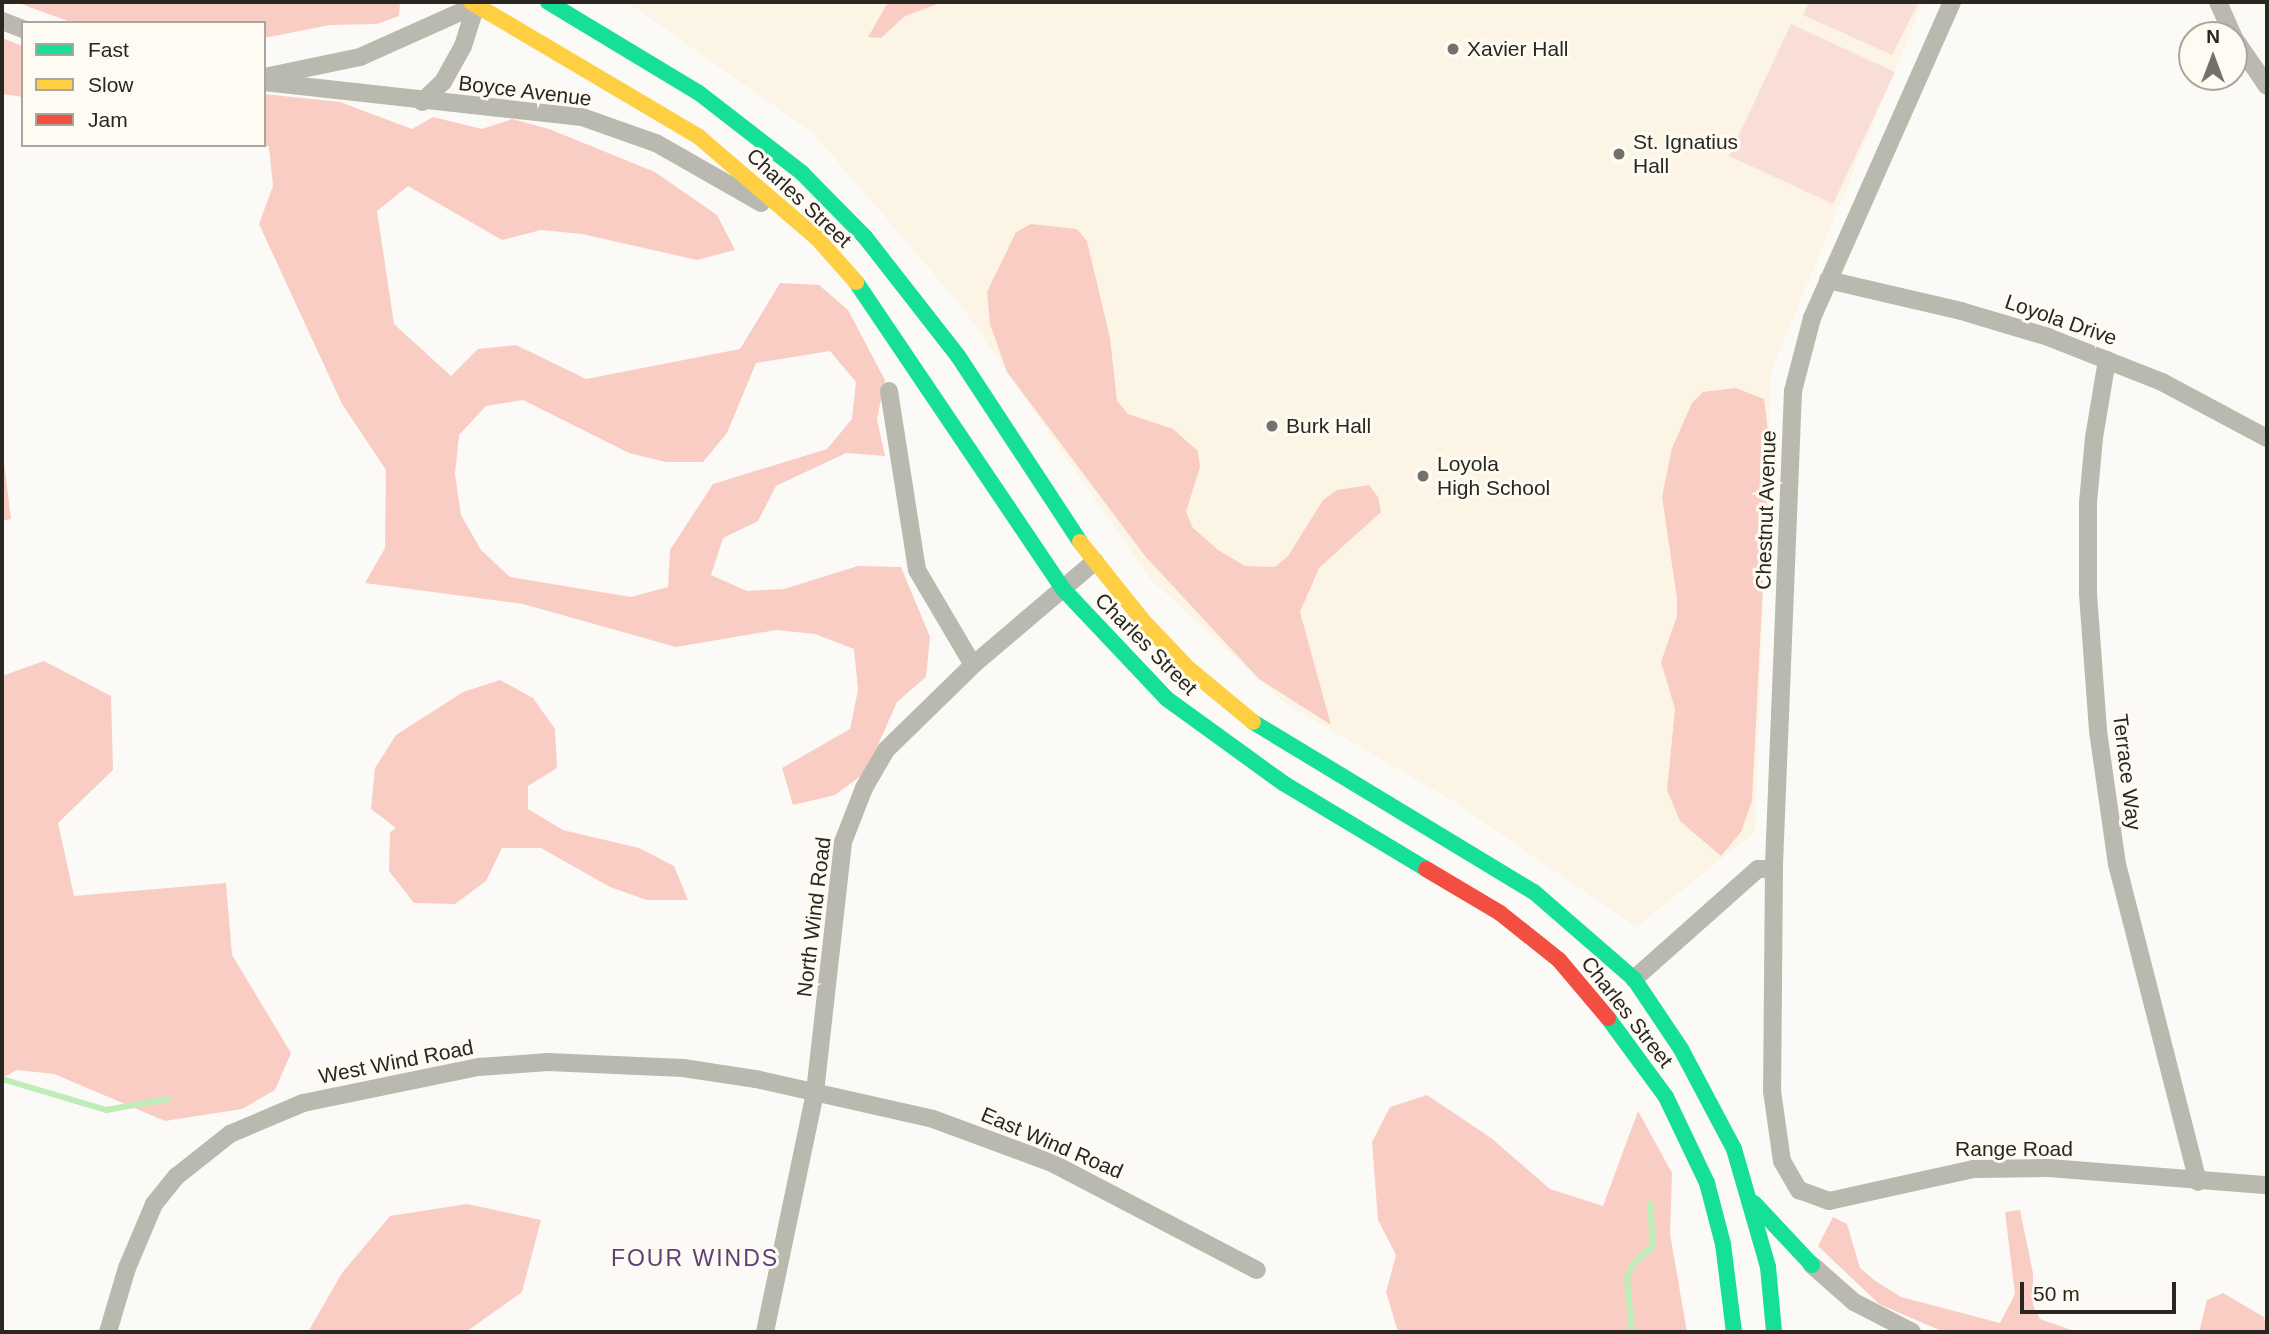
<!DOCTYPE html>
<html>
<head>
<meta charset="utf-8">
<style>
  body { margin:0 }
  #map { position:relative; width:2269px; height:1334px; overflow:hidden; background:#fbfaf6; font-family:Arial,sans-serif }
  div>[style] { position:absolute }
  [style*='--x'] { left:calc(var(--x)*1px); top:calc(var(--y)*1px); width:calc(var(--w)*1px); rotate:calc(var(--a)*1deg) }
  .built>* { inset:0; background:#fcf5e5 }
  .green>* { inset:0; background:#f8ded7 }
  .forest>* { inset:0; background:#facdc4 }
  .stream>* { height:6px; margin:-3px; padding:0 3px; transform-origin:3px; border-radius:3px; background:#beedb9 }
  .street>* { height:18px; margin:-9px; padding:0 9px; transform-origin:9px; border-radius:9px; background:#b9b9af }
  .fast>* { height:16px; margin:-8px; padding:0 8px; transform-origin:8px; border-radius:8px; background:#16e098 }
  .slow>* { height:16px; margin:-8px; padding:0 8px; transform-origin:8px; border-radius:8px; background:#ffcf43 }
  .jam>* { height:16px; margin:-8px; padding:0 8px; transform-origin:8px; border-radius:8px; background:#f24e42 }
  .dots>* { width:19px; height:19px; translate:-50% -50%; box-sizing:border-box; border:4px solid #fefbf3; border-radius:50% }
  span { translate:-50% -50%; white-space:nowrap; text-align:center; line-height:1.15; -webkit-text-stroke:6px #fefbf3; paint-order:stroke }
  .poi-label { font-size:21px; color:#2a2720 }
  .left { translate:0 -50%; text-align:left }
  .street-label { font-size:21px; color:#2a2720 }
  .neighbourhood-label { font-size:23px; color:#5d407b; letter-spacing:2px }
  .frame { position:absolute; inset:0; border:4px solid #2a2720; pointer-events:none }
  .legend { position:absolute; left:21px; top:21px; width:245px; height:126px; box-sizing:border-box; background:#fefbf3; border:2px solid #a9a69f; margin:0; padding:9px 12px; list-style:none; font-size:21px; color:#2a2720 }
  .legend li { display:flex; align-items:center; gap:14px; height:35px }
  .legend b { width:35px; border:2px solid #a9a69f }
  .north { position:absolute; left:2178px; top:21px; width:70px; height:70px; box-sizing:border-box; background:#fefbf3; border:2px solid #a9a69f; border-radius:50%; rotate:0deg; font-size:19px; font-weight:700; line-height:28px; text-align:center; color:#2a2720 }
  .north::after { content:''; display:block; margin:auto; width:24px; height:32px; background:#73716b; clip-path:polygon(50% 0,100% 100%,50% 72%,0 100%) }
  .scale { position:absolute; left:2020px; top:1282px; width:156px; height:32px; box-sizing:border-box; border:4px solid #2a2720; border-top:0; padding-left:9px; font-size:21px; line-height:24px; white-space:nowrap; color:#2a2720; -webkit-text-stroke:5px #fefbf3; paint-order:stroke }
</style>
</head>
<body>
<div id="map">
  <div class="built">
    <div style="clip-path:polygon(627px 2px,1923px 2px,1771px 372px,1755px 832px,1636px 927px,1453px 801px,1286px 704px,1151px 580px,962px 307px,814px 134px)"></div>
  </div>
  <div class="green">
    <div style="clip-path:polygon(1809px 2px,1919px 2px,1892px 55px,1803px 15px)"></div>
    <div style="clip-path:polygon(1791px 24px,1895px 72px,1833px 204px,1729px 156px)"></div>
  </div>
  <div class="forest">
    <div style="clip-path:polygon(16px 2px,400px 2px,399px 16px,377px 24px,330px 25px,264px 38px,264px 23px,73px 23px)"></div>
    <div style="clip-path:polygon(888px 2px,943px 2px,905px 16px,881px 38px,868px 37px)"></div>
    <div style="clip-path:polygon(2px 38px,23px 46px,23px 97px,2px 94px)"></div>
    <div style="clip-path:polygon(evenodd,264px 94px,340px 102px,412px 129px,433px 117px,482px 129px,512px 119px,549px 129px,655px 172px,717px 215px,735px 250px,697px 260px,582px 234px,541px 230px,502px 240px,408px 186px,377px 211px,394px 324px,451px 376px,478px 349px,516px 345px,586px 379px,740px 349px,780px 283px,819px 285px,848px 310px,885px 380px,877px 419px,885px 456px,846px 453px,776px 486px,758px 521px,723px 538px,711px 575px,747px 591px,784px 589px,858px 566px,901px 567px,930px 637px,926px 677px,897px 702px,866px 772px,835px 795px,793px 805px,782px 768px,850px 729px,858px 690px,854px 649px,815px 634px,776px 630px,676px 647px,523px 604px,365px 583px,385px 548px,386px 470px,342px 404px,259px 224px,273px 186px,269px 147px,264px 145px,264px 94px,830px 351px,856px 382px,852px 419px,827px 449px,713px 484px,670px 550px,668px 587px,631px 597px,510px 577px,481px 550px,461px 515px,455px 474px,459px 435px,486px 406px,523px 400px,629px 453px,666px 462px,703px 462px,727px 433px,756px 363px,830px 351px)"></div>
    <div style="clip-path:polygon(1031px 224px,1077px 229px,1087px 241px,1110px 338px,1117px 401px,1128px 414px,1173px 429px,1198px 451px,1200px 467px,1186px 512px,1193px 528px,1218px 550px,1245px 566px,1275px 567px,1288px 556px,1323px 500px,1337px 490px,1369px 485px,1378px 497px,1381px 512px,1319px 568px,1300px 612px,1331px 725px,1259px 679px,1145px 556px,1007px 372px,990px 324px,987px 292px,1016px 232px)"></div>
    <div style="clip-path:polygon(1736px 388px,1764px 399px,1770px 447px,1752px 801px,1741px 832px,1721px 856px,1680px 821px,1667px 790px,1675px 709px,1661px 662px,1677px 616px,1677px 598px,1662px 497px,1672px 448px,1692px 403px,1703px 392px)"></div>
    <div style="clip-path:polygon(2px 446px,11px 519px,2px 521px)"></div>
    <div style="clip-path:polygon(44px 661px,111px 696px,113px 770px,58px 823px,74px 896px,226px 883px,232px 955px,291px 1053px,275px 1090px,242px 1109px,165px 1121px,54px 1074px,17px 1070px,2px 1078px,2px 676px)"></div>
    <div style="clip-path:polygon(500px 680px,533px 698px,555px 729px,557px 768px,528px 786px,528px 809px,563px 830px,639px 848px,674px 866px,688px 900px,647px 900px,610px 887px,541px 848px,502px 848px,486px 881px,455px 904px,414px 903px,389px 871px,390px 832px,396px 828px,371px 809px,375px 768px,396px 735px,463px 692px)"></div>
    <div style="clip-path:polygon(1427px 1095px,1491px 1138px,1550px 1189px,1603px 1206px,1638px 1111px,1672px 1173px,1670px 1234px,1687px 1332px,1398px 1332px,1386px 1292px,1396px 1255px,1378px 1220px,1372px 1142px,1390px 1107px)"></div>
    <div style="clip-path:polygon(467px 1204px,541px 1220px,522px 1292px,466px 1332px,308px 1332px,342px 1273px,390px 1216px)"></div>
    <div style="clip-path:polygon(2020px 1210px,2033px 1273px,2033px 1305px,2040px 1319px,2077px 1332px,1944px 1332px,1879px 1304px,1818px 1246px,1833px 1217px,1847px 1224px,1860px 1268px,1874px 1280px,1901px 1297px,2000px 1323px,2015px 1294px,2005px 1212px)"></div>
    <div style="clip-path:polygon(2223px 1293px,2264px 1317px,2267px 1332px,2199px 1332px,2207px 1300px)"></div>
  </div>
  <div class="stream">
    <div style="--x:2;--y:1079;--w:109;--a:16.6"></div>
    <div style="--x:106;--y:1110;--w:63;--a:-10.1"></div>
    <div style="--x:1632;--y:1332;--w:53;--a:-95.4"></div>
    <div style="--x:1627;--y:1279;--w:15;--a:-70"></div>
    <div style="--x:1632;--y:1265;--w:28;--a:-42"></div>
    <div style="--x:1653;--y:1246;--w:42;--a:-94.1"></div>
  </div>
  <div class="street">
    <div style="--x:1952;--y:2;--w:346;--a:113.9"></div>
    <div style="--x:1812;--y:318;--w:75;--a:104.6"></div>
    <div style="--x:1793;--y:391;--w:478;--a:92.3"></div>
    <div style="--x:1774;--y:869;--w:222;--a:90.5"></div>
    <div style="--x:1772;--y:1091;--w:71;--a:81.9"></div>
    <div style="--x:1782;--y:1161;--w:34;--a:60"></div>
    <div style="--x:1799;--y:1190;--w:32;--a:20"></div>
    <div style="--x:1829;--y:1201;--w:148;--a:-12.5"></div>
    <div style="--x:1973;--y:1169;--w:76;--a:-0.8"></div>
    <div style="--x:2049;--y:1168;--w:219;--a:4.5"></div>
    <div style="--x:2218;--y:2;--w:36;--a:66"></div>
    <div style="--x:2;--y:21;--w:22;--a:21"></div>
    <div style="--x:2234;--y:38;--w:58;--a:55.5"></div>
    <div style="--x:269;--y:76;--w:93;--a:-11.8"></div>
    <div style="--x:360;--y:57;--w:127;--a:-24.1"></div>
    <div style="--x:264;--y:82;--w:320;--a:6.3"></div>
    <div style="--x:582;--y:117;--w:78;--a:19.4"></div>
    <div style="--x:656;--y:143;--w:121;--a:29.7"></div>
    <div style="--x:422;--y:102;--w:29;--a:-44"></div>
    <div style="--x:443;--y:82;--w:41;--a:-60.9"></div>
    <div style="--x:463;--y:46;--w:43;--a:-72.4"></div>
    <div style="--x:1828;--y:280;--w:137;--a:13.1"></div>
    <div style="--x:1961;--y:311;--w:91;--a:16.6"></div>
    <div style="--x:2048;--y:337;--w:123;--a:21.5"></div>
    <div style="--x:2162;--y:382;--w:119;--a:28.1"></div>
    <div style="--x:2107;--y:360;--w:79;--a:99.5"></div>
    <div style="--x:2094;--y:438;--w:65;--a:95.3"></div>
    <div style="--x:2088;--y:503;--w:91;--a:90"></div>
    <div style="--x:2088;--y:594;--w:137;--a:85.8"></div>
    <div style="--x:2098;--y:731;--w:134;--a:81.9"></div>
    <div style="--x:2117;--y:864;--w:328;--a:75.7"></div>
    <div style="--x:889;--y:391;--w:181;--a:81.1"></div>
    <div style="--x:917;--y:570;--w:110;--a:59.5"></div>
    <div style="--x:1634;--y:979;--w:166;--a:-41.6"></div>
    <div style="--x:1758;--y:869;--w:16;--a:0"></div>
    <div style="--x:1812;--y:1265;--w:56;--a:41.4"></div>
    <div style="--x:1854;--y:1302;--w:65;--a:27.3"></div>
    <div style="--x:108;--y:1332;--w:67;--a:-73.5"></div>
    <div style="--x:127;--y:1268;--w:69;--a:-67.1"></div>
    <div style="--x:154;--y:1204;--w:36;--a:-51"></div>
    <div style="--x:177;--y:1176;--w:68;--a:-38.4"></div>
    <div style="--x:230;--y:1134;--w:79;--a:-23"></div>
    <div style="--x:303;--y:1103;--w:180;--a:-11.6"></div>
    <div style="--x:479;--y:1067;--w:69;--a:-4.1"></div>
    <div style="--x:548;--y:1062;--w:135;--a:2.5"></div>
    <div style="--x:683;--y:1068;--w:74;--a:8.6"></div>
    <div style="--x:756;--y:1079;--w:181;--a:12.7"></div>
    <div style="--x:933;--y:1119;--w:127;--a:20.3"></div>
    <div style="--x:1052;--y:1163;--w:231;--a:27.6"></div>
    <div style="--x:765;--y:1332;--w:245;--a:-78.2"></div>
    <div style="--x:815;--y:1092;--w:252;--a:-83.6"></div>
    <div style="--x:843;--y:842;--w:58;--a:-68.7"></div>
    <div style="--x:864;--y:788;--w:44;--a:-59.9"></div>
    <div style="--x:886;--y:750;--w:122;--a:-44.3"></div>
    <div style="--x:973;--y:665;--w:160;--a:-40.4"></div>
  </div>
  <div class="fast">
    <div style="--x:548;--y:2;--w:176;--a:31.1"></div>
    <div style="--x:699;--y:93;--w:130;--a:37.8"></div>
    <div style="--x:802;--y:173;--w:90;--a:45.5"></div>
    <div style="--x:865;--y:237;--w:151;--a:52"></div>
    <div style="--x:958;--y:356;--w:222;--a:56.7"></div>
    <div style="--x:856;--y:282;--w:370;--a:56"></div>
    <div style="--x:1063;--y:589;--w:151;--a:46.6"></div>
    <div style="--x:1167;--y:699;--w:143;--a:35.9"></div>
    <div style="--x:1283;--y:783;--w:167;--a:31"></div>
    <div style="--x:1253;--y:722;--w:328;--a:31.2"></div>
    <div style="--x:1534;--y:892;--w:133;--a:41"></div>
    <div style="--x:1634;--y:979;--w:84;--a:56.1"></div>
    <div style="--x:1681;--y:1049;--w:113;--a:62.1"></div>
    <div style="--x:1734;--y:1149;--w:123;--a:73.9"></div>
    <div style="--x:1768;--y:1267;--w:65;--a:84.7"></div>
    <div style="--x:1608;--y:1018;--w:98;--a:53.7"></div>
    <div style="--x:1666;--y:1097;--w:95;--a:64.5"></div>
    <div style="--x:1707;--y:1183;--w:63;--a:75.3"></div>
    <div style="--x:1723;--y:1244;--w:89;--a:82.9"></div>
    <div style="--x:1754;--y:1203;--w:85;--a:46.9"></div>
  </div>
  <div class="slow">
    <div style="--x:471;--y:2;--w:265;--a:30.6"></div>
    <div style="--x:699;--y:137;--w:155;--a:40.6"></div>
    <div style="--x:817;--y:238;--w:59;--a:48.4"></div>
    <div style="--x:1080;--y:542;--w:104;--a:51.3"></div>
    <div style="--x:1145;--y:623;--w:64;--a:46.3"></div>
    <div style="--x:1189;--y:669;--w:83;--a:39.6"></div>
  </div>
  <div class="jam">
    <div style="--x:1426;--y:869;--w:86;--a:30.7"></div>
    <div style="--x:1500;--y:913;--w:75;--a:38.5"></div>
    <div style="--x:1559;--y:960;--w:76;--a:49.8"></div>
  </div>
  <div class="dots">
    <div style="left:1453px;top:49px;background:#73716b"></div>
    <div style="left:1619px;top:154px;background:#73716b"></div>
    <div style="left:1272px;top:426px;background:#73716b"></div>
    <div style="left:1423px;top:476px;background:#73716b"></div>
  </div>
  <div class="poi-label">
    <span class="left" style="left:1467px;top:49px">Xavier Hall</span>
    <span class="left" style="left:1633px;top:154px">St. Ignatius<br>Hall</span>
    <span class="left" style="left:1286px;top:426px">Burk Hall</span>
    <span class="left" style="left:1437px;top:476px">Loyola<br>High School</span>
  </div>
  <div class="street-label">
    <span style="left:525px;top:91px;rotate:7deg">Boyce Avenue</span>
    <span style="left:799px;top:198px;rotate:43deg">Charles Street</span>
    <span style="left:2061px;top:320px;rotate:19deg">Loyola Drive</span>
    <span style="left:1766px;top:510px;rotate:-88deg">Chestnut Avenue</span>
    <span style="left:1146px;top:644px;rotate:45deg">Charles Street</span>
    <span style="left:2127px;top:772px;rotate:83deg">Terrace Way</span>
    <span style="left:814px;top:917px;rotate:-83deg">North Wind Road</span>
    <span style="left:1627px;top:1012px;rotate:52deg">Charles Street</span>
    <span style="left:396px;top:1062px;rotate:-11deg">West Wind Road</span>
    <span style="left:1052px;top:1143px;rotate:23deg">East Wind Road</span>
    <span style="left:2014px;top:1149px">Range Road</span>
  </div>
  <div class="neighbourhood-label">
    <span style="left:695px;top:1258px">FOUR WINDS</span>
  </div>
  <div class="frame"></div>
  <ul class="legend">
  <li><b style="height:9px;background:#16e098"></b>Fast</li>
  <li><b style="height:9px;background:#ffcf43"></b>Slow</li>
  <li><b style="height:9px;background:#f24e42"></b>Jam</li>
  </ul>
  <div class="north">N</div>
  <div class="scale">50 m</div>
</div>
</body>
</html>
